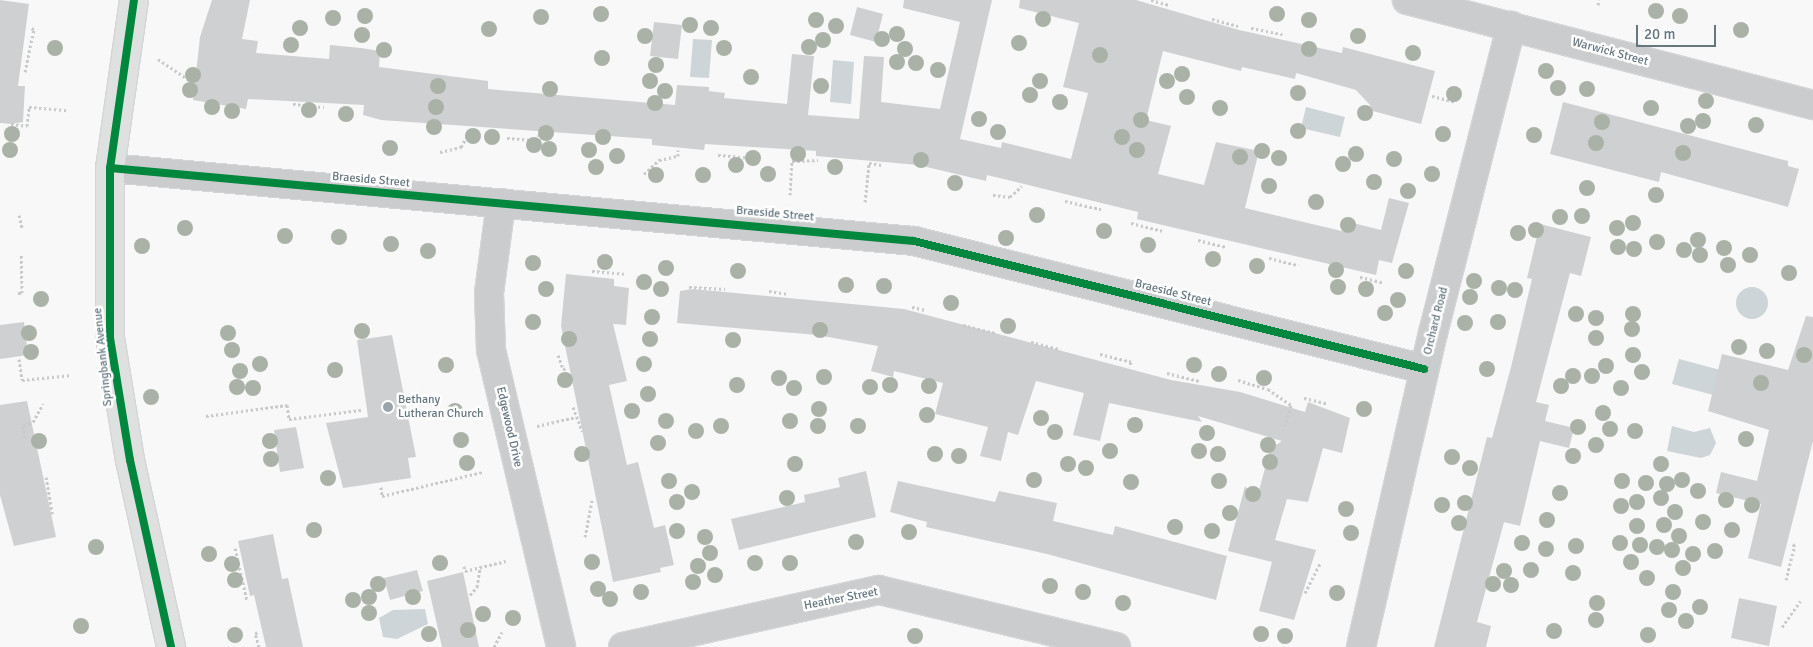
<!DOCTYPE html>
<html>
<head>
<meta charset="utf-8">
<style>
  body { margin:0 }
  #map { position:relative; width:1813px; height:647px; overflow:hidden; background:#f8f8f8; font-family:Signika,sans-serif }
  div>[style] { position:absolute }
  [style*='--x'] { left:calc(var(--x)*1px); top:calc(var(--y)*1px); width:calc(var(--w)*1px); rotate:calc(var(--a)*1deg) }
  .water>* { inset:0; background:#cdd5d8 }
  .round { border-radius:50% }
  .building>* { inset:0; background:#cfd0d1 }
  .path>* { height:3px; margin-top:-1.5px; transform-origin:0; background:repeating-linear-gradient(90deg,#c8cacb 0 2.5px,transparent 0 5px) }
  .roads { filter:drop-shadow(1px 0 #d4d5d6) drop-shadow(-1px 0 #d4d5d6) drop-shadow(0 1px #d4d5d6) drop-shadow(0 -1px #d4d5d6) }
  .minor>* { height:28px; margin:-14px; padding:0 14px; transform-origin:14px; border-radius:14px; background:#cbcccd }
  .major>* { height:28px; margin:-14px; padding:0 14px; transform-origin:14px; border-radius:14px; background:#dfe0e0 }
  .cycleway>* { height:8px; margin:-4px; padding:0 4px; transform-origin:4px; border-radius:4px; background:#00873e }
  .trees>* { width:16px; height:16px; margin:-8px; border-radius:50%; background:#aab2a7 }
  .dots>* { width:14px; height:14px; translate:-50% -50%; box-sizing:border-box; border:2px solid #fff; border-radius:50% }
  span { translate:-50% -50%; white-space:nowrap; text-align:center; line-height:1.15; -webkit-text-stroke:5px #fff; paint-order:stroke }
  .street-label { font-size:12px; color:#667780 }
  .poi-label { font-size:12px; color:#667780 }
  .left { translate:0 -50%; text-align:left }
  .scale { position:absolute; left:1636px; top:25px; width:80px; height:22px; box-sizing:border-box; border:2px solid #667780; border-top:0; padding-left:6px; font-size:15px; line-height:18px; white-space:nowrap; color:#667780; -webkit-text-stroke:4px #fff; paint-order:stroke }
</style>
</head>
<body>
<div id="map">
  <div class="water">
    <div style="clip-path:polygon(693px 39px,712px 40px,709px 78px,690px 77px)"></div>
    <div style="clip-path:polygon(833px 60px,854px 62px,851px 104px,830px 102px)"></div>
    <div style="clip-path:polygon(1306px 107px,1345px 117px,1340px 137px,1301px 128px)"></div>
    <div class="round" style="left:1736px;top:287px;width:32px;height:32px"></div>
    <div style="clip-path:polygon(1679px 359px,1728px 372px,1721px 397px,1672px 384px)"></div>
    <div style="clip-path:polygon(1672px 426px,1694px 432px,1710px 428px,1716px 443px,1710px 455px,1701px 458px,1667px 451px)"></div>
    <div style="clip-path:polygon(425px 609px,428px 624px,397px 639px,383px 637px,379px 618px,393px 610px)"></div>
  </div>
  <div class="building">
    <div style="clip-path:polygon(0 0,29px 4px,18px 86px,25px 86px,23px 122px,11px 124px,0 123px)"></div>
    <div style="clip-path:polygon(212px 0,250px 0,242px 39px,258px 41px,256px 53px,329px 59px,330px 45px,361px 48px,380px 51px,379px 67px,488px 81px,488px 89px,675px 105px,677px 85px,709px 87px,709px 91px,725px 93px,724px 98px,787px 104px,792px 54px,814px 56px,808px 115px,859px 119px,864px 56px,884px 57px,881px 102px,940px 109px,960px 22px,903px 8px,904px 0,992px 0,960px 139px,1001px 148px,1002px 142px,1071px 159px,1088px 93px,1063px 87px,1079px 23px,1019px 8px,1020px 0,1136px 0,1239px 30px,1342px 53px,1343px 47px,1435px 71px,1421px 124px,1369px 110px,1370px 105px,1356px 90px,1296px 73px,1295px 79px,1242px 67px,1241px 71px,1163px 51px,1146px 120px,1171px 126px,1158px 174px,1204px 185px,1216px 142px,1259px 151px,1245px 208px,1350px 233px,1353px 223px,1381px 230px,1389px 198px,1409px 203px,1392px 263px,1379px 260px,1376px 275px,1137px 219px,1138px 212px,987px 175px,986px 181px,918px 165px,816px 156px,816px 151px,705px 144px,704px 150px,652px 145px,652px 139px,381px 120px,363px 115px,364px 105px,248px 99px,246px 109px,193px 100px,200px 37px)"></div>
    <div style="clip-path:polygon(857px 7px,883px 14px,876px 42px,850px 35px)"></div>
    <div style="clip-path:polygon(654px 22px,682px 25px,678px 59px,650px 56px)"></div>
    <div style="clip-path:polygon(1563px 102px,1788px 161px,1788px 166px,1799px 169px,1788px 207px,1661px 172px,1659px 182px,1550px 154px)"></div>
    <div style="clip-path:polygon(1540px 224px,1591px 237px,1581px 276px,1570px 273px,1536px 402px,1549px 405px,1545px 421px,1574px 428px,1569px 448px,1540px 441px,1520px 526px,1504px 522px,1477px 622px,1491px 626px,1486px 647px,1434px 647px,1487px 437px,1492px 438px,1511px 367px,1532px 279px,1527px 278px)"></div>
    <div style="clip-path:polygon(566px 274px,614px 279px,614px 286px,629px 288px,626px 325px,613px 324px,627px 381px,609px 385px,627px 465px,638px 462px,654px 528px,665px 525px,674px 565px,660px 568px,661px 572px,613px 582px,561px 326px)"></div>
    <div style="clip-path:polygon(693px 289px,904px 309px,1171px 380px,1240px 392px,1305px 412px,1308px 402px,1350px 418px,1342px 453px,1323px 448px,1308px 502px,1287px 499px,1275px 540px,1316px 550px,1294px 620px,1259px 611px,1272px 562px,1228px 551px,1245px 486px,1256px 502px,1270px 449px,1282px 441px,1198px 416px,1202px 422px,1109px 403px,1100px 441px,1073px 435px,1084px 393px,1036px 381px,1018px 435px,1008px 432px,1001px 461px,980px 456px,988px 427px,935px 414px,943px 383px,894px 371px,893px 377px,871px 371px,878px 346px,817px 335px,677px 323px,680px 291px)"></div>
    <div style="clip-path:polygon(1806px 316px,1813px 317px,1813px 441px,1781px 567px,1748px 558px,1761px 504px,1716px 493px,1721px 472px,1757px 481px,1769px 430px,1708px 411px,1722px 354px,1788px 370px)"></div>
    <div style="clip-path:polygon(24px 322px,28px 355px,0 359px,0 325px)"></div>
    <div style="clip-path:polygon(392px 335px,416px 457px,408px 458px,411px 478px,343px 488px,326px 423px,368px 417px,357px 340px)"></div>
    <div style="clip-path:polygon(27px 401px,56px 537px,14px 546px,0 495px,0 405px)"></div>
    <div style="clip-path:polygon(296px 427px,304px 468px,280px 472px,274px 430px)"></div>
    <div style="clip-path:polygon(866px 471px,876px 517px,739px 550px,731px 519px,805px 502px,804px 495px,840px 487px,838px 478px)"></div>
    <div style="clip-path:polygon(898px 481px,995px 502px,999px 491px,1057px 503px,1053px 521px,1113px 535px,1115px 526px,1227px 556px,1216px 600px,1047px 554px,926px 527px,927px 522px,890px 512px)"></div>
    <div style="clip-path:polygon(273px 534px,282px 579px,288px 578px,303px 647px,266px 647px,254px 595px,250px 596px,238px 541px)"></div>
    <div style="clip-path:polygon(417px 570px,423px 591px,390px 600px,384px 578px)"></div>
    <div style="clip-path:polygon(463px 572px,479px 647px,442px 647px,427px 581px)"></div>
    <div style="clip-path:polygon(1739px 598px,1777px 606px,1769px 646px,1731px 638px)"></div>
  </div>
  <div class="path">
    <div style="--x:1151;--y:0;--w:20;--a:15"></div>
    <div style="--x:1598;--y:5;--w:5;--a:-79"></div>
    <div style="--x:1212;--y:19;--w:27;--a:15"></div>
    <div style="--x:1251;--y:28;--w:32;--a:11"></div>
    <div style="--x:158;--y:59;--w:41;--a:34.1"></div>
    <div style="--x:25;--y:72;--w:44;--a:-78.2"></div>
    <div style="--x:34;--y:29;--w:4;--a:-166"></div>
    <div style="--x:1432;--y:96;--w:25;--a:14"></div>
    <div style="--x:293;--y:104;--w:31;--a:6"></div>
    <div style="--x:11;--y:124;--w:16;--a:7"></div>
    <div style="--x:27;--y:126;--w:19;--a:-84"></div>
    <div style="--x:29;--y:107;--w:38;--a:5"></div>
    <div style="--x:507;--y:138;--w:32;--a:5"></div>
    <div style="--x:539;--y:141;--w:7;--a:-90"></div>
    <div style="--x:440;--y:152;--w:22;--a:-13"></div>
    <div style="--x:461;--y:147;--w:16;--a:-60"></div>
    <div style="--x:718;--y:155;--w:32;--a:5"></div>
    <div style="--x:644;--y:174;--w:21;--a:-43"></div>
    <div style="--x:659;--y:160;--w:19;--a:-12"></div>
    <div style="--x:678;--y:156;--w:6;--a:-90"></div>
    <div style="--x:790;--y:195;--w:34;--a:-87"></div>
    <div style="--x:792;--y:161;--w:26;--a:-2"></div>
    <div style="--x:993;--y:195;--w:17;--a:7"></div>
    <div style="--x:1010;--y:197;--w:16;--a:-43"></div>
    <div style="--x:1065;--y:201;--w:37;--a:13"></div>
    <div style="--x:865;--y:202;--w:39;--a:-84"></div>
    <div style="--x:869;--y:163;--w:13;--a:9"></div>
    <div style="--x:19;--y:215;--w:13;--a:77"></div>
    <div style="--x:1131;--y:223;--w:32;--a:14"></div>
    <div style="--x:1198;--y:240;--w:29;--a:14"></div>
    <div style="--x:1269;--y:258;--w:30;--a:14"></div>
    <div style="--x:592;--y:271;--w:32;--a:5"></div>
    <div style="--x:1360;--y:277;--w:23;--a:13"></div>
    <div style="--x:689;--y:287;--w:36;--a:3"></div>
    <div style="--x:769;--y:291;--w:20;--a:9"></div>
    <div style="--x:18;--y:293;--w:4;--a:0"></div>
    <div style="--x:22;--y:293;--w:39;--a:-91"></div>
    <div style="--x:912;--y:307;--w:14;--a:12"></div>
    <div style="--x:963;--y:325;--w:34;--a:14"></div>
    <div style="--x:1031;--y:342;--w:30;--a:14"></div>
    <div style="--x:1100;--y:354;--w:32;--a:14"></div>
    <div style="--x:1131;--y:362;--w:5;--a:112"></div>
    <div style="--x:558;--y:355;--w:15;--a:70"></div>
    <div style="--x:563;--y:369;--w:5;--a:-11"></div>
    <div style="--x:19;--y:359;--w:21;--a:82"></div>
    <div style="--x:22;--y:380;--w:50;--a:-5.7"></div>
    <div style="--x:1167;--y:373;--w:33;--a:14"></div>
    <div style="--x:1238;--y:380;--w:31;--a:17"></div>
    <div style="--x:1268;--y:389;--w:28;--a:35"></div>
    <div style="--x:1291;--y:405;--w:22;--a:106"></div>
    <div style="--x:1304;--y:398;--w:23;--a:13"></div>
    <div style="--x:573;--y:407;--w:26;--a:69"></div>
    <div style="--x:206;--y:416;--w:82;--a:-7.7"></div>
    <div style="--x:287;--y:405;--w:14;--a:82"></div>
    <div style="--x:289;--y:419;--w:73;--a:-7.1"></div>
    <div style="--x:537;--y:426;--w:39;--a:-13"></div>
    <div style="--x:25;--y:438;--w:13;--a:-99"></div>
    <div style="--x:23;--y:425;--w:10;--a:-17"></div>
    <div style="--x:33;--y:422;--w:21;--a:-61"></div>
    <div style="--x:46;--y:477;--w:40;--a:80"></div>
    <div style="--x:381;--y:487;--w:9;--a:84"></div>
    <div style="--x:382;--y:496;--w:104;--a:-13.4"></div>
    <div style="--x:585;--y:537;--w:38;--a:-79"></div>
    <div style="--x:235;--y:548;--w:54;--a:77.2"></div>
    <div style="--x:464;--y:566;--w:5;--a:79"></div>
    <div style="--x:465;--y:571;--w:42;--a:-13.7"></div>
    <div style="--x:1786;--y:580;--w:36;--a:-76"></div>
    <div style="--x:1795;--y:545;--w:5;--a:-169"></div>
    <div style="--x:1305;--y:593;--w:34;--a:-63"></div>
    <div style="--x:470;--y:595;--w:11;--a:-49"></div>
    <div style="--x:477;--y:587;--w:19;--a:-81"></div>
    <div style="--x:1782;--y:627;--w:32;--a:-55"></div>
    <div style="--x:259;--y:647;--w:15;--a:-106"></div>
    <div style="--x:255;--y:633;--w:5;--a:-11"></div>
    <div style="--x:494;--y:647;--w:17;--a:-62"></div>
  </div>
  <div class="roads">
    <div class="minor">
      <div style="--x:1407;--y:0;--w:419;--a:14.5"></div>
      <div style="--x:110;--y:168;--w:807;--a:5.19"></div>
      <div style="--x:914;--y:241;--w:526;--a:14.09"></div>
      <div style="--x:501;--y:203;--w:91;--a:97.6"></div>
      <div style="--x:489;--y:293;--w:57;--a:88"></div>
      <div style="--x:491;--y:350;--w:305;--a:76.7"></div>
      <div style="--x:623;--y:647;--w:262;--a:-12.6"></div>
      <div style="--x:879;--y:590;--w:244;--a:13.5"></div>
      <div style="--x:1361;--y:647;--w:322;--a:-77.1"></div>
      <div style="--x:1433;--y:333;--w:317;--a:-75.7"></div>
    </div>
    <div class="major">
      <div style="--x:134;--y:0;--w:170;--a:98.1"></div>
      <div style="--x:110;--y:168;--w:170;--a:90"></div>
      <div style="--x:110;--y:338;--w:124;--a:80.7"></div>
      <div style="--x:130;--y:460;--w:191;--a:77.6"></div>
    </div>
  </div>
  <div class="cycleway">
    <div style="--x:134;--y:0;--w:170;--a:98.1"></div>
    <div style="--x:110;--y:168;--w:170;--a:90"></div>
    <div style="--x:110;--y:338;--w:124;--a:80.7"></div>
    <div style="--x:130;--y:460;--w:191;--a:77.6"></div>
    <div style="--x:110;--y:168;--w:807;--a:5.19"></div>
    <div style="--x:914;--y:241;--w:526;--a:14.09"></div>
  </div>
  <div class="trees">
    <div style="left:1656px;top:11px"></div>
    <div style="left:601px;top:14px"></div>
    <div style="left:1277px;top:14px"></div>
    <div style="left:365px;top:16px"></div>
    <div style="left:1680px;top:16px"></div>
    <div style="left:541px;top:17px"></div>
    <div style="left:333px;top:18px"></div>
    <div style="left:1043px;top:19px"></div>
    <div style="left:816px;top:20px"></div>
    <div style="left:1309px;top:20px"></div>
    <div style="left:690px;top:25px"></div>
    <div style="left:836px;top:26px"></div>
    <div style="left:300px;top:28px"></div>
    <div style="left:711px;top:28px"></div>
    <div style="left:489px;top:29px"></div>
    <div style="left:1741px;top:30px"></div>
    <div style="left:897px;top:34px"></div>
    <div style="left:362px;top:35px"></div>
    <div style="left:645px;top:36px"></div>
    <div style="left:1358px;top:36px"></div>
    <div style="left:882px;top:39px"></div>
    <div style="left:823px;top:40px"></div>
    <div style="left:1019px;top:43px"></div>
    <div style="left:291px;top:45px"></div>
    <div style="left:809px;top:47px"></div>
    <div style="left:55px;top:48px"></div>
    <div style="left:724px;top:48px"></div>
    <div style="left:905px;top:49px"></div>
    <div style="left:1309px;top:49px"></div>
    <div style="left:384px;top:50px"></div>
    <div style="left:1413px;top:53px"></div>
    <div style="left:1100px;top:55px"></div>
    <div style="left:602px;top:58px"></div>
    <div style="left:897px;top:62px"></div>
    <div style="left:916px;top:63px"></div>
    <div style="left:656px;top:65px"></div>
    <div style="left:938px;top:70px"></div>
    <div style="left:1546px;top:71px"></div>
    <div style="left:1182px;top:74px"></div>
    <div style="left:193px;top:75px"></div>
    <div style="left:751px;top:77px"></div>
    <div style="left:650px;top:81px"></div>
    <div style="left:1040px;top:81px"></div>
    <div style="left:1167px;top:81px"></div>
    <div style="left:438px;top:86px"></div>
    <div style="left:821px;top:86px"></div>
    <div style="left:1558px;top:88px"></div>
    <div style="left:550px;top:89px"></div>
    <div style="left:1587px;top:89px"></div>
    <div style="left:190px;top:90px"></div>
    <div style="left:665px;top:91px"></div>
    <div style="left:1298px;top:93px"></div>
    <div style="left:1454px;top:94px"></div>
    <div style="left:1030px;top:95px"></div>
    <div style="left:1187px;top:97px"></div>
    <div style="left:1706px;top:101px"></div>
    <div style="left:1060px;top:102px"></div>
    <div style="left:655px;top:103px"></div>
    <div style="left:212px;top:107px"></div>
    <div style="left:436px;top:107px"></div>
    <div style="left:1220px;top:108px"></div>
    <div style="left:1651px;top:108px"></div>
    <div style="left:309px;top:110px"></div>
    <div style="left:232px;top:111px"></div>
    <div style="left:1365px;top:113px"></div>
    <div style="left:346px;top:114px"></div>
    <div style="left:979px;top:119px"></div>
    <div style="left:1141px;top:120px"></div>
    <div style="left:1703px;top:121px"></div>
    <div style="left:1602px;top:122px"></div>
    <div style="left:1756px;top:125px"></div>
    <div style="left:1688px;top:126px"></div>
    <div style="left:434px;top:127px"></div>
    <div style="left:1298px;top:131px"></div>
    <div style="left:998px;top:132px"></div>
    <div style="left:546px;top:133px"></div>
    <div style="left:12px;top:134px"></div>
    <div style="left:1443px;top:134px"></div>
    <div style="left:1534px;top:135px"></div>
    <div style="left:473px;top:136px"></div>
    <div style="left:492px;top:137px"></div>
    <div style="left:603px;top:137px"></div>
    <div style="left:1122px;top:137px"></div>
    <div style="left:1596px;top:143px"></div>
    <div style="left:534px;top:145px"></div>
    <div style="left:390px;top:148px"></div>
    <div style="left:549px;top:149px"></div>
    <div style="left:10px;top:150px"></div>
    <div style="left:589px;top:150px"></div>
    <div style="left:1137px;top:150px"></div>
    <div style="left:1262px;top:151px"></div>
    <div style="left:1683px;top:153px"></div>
    <div style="left:798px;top:154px"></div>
    <div style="left:1356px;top:154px"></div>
    <div style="left:617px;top:156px"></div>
    <div style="left:1240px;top:157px"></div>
    <div style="left:753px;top:158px"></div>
    <div style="left:1279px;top:158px"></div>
    <div style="left:1394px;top:159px"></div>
    <div style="left:921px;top:160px"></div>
    <div style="left:1343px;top:164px"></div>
    <div style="left:736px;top:165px"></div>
    <div style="left:596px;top:167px"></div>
    <div style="left:835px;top:167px"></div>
    <div style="left:768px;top:174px"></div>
    <div style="left:1432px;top:174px"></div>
    <div style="left:656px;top:175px"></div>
    <div style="left:703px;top:175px"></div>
    <div style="left:1374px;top:182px"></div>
    <div style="left:955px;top:183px"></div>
    <div style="left:1269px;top:186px"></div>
    <div style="left:1587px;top:188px"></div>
    <div style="left:1408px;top:191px"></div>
    <div style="left:1656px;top:195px"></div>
    <div style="left:1316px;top:202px"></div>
    <div style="left:1037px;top:215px"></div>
    <div style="left:1582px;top:216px"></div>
    <div style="left:1560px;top:217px"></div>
    <div style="left:1633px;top:223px"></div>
    <div style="left:1348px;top:225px"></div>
    <div style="left:185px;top:228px"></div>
    <div style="left:1617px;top:228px"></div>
    <div style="left:1536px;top:230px"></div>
    <div style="left:1104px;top:231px"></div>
    <div style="left:1518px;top:233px"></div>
    <div style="left:285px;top:236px"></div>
    <div style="left:339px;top:237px"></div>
    <div style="left:1006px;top:238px"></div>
    <div style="left:1698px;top:240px"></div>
    <div style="left:1657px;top:242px"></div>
    <div style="left:391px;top:244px"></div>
    <div style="left:1148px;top:245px"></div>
    <div style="left:142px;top:246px"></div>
    <div style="left:1618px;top:247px"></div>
    <div style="left:1724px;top:248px"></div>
    <div style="left:1634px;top:249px"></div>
    <div style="left:1684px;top:250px"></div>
    <div style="left:428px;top:251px"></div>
    <div style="left:1700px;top:255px"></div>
    <div style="left:1750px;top:255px"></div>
    <div style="left:1213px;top:259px"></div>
    <div style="left:605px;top:262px"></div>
    <div style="left:533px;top:263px"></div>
    <div style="left:1728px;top:265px"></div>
    <div style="left:1257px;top:266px"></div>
    <div style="left:666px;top:268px"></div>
    <div style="left:1336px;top:270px"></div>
    <div style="left:738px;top:271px"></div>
    <div style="left:1406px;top:271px"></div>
    <div style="left:1789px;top:273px"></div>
    <div style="left:1474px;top:281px"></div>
    <div style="left:644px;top:282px"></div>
    <div style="left:846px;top:285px"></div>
    <div style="left:884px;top:286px"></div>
    <div style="left:1338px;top:287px"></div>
    <div style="left:1499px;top:288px"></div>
    <div style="left:546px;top:289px"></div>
    <div style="left:661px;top:289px"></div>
    <div style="left:1366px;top:289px"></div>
    <div style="left:1515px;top:290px"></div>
    <div style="left:1470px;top:297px"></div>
    <div style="left:41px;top:299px"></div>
    <div style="left:1398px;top:300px"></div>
    <div style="left:951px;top:303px"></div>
    <div style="left:1385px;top:313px"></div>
    <div style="left:1576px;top:314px"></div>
    <div style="left:1633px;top:314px"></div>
    <div style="left:652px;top:317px"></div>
    <div style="left:1596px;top:318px"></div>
    <div style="left:533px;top:322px"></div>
    <div style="left:1498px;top:322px"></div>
    <div style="left:1465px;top:323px"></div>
    <div style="left:1008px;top:326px"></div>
    <div style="left:1632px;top:329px"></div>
    <div style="left:820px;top:330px"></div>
    <div style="left:362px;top:331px"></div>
    <div style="left:29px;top:333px"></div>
    <div style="left:228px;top:333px"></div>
    <div style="left:1596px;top:338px"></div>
    <div style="left:569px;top:339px"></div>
    <div style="left:650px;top:339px"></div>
    <div style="left:733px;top:340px"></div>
    <div style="left:1739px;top:347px"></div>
    <div style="left:232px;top:350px"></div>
    <div style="left:1767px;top:351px"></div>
    <div style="left:31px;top:352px"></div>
    <div style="left:1633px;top:355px"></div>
    <div style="left:1804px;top:355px"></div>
    <div style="left:260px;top:364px"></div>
    <div style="left:644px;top:364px"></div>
    <div style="left:446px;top:365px"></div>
    <div style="left:1194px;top:365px"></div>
    <div style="left:1606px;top:366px"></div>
    <div style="left:1487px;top:369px"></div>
    <div style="left:335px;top:370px"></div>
    <div style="left:240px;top:371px"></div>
    <div style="left:1642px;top:372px"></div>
    <div style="left:1219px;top:374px"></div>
    <div style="left:1573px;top:376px"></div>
    <div style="left:1592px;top:376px"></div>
    <div style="left:824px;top:377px"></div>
    <div style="left:779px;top:378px"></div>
    <div style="left:1264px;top:378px"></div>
    <div style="left:565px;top:380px"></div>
    <div style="left:1761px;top:383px"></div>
    <div style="left:737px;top:385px"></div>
    <div style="left:890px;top:385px"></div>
    <div style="left:929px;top:386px"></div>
    <div style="left:1561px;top:386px"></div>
    <div style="left:237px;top:387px"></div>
    <div style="left:870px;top:387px"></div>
    <div style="left:253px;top:388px"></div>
    <div style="left:794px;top:388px"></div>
    <div style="left:1621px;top:388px"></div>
    <div style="left:648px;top:394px"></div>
    <div style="left:151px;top:397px"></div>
    <div style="left:819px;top:409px"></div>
    <div style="left:1364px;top:409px"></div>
    <div style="left:455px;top:411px"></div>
    <div style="left:632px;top:411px"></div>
    <div style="left:1603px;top:413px"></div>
    <div style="left:927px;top:415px"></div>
    <div style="left:1041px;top:418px"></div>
    <div style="left:666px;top:421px"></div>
    <div style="left:790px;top:421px"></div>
    <div style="left:1135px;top:425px"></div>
    <div style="left:721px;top:426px"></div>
    <div style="left:818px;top:426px"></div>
    <div style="left:858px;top:426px"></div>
    <div style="left:1578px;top:427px"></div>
    <div style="left:1610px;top:429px"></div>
    <div style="left:696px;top:431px"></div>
    <div style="left:1635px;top:431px"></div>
    <div style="left:1055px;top:432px"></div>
    <div style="left:1207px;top:433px"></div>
    <div style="left:1746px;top:439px"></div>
    <div style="left:461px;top:440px"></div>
    <div style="left:39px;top:441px"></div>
    <div style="left:270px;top:441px"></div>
    <div style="left:658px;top:443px"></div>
    <div style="left:1268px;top:445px"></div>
    <div style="left:1596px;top:445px"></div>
    <div style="left:1110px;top:451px"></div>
    <div style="left:1199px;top:451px"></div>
    <div style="left:582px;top:454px"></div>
    <div style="left:935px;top:454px"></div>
    <div style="left:1218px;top:454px"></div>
    <div style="left:959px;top:456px"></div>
    <div style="left:1573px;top:456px"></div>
    <div style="left:1452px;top:457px"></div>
    <div style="left:271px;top:459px"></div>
    <div style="left:1270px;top:462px"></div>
    <div style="left:467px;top:463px"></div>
    <div style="left:795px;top:464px"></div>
    <div style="left:1068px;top:464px"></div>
    <div style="left:1661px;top:464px"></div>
    <div style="left:1086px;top:468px"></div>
    <div style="left:1470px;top:468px"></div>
    <div style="left:328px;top:478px"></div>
    <div style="left:1034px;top:480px"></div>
    <div style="left:1682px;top:480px"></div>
    <div style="left:669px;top:481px"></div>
    <div style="left:1219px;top:481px"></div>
    <div style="left:1622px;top:481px"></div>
    <div style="left:1131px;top:482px"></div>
    <div style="left:1646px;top:483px"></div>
    <div style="left:1667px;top:484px"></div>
    <div style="left:1698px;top:491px"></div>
    <div style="left:692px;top:492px"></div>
    <div style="left:1560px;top:493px"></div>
    <div style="left:1253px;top:494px"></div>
    <div style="left:787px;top:498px"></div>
    <div style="left:1661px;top:498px"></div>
    <div style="left:1726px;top:500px"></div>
    <div style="left:677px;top:502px"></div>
    <div style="left:1637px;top:502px"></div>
    <div style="left:1465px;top:503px"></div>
    <div style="left:1442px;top:505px"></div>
    <div style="left:1752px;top:505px"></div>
    <div style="left:1621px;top:506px"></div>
    <div style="left:1346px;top:509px"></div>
    <div style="left:1675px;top:512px"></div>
    <div style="left:1230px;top:513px"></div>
    <div style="left:1547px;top:520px"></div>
    <div style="left:1703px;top:522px"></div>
    <div style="left:1459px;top:523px"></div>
    <div style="left:1664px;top:525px"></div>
    <div style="left:1637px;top:526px"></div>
    <div style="left:1175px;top:527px"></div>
    <div style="left:314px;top:530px"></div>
    <div style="left:1732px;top:530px"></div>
    <div style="left:677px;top:531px"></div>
    <div style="left:1212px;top:531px"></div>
    <div style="left:909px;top:532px"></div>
    <div style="left:1351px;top:533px"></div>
    <div style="left:1679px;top:536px"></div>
    <div style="left:705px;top:537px"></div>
    <div style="left:856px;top:542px"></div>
    <div style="left:1522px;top:543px"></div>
    <div style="left:1620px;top:543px"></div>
    <div style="left:1640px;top:545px"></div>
    <div style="left:1576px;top:546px"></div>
    <div style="left:96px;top:547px"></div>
    <div style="left:1657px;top:547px"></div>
    <div style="left:1546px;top:549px"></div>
    <div style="left:1672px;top:550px"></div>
    <div style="left:1715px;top:551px"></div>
    <div style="left:710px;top:553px"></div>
    <div style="left:209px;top:554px"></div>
    <div style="left:1693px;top:554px"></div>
    <div style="left:592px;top:562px"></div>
    <div style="left:1631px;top:562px"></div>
    <div style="left:440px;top:563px"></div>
    <div style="left:755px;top:563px"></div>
    <div style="left:790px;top:563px"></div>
    <div style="left:232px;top:564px"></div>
    <div style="left:698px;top:566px"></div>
    <div style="left:1683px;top:568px"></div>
    <div style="left:1531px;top:570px"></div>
    <div style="left:1504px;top:571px"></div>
    <div style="left:1573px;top:573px"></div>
    <div style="left:715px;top:575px"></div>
    <div style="left:1647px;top:578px"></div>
    <div style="left:235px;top:580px"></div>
    <div style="left:693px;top:582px"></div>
    <div style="left:378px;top:584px"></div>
    <div style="left:1493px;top:584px"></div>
    <div style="left:1511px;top:585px"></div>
    <div style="left:1050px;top:586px"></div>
    <div style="left:598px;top:589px"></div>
    <div style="left:641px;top:592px"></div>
    <div style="left:1083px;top:592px"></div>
    <div style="left:1673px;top:592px"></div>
    <div style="left:1337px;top:593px"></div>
    <div style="left:369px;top:597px"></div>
    <div style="left:413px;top:597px"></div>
    <div style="left:610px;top:599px"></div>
    <div style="left:353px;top:600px"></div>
    <div style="left:1123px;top:603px"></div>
    <div style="left:1597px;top:603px"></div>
    <div style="left:1700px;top:607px"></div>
    <div style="left:1669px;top:610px"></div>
    <div style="left:369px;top:613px"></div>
    <div style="left:483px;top:614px"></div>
    <div style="left:513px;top:618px"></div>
    <div style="left:1596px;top:620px"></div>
    <div style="left:1686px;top:621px"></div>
    <div style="left:81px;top:626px"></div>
    <div style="left:468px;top:630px"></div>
    <div style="left:1554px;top:631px"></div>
    <div style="left:429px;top:634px"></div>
    <div style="left:1261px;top:634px"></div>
    <div style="left:235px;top:635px"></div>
    <div style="left:1648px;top:635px"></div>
    <div style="left:915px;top:636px"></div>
    <div style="left:1285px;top:636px"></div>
  </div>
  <div class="dots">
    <div style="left:388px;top:407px;background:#99a4aa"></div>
  </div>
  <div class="street-label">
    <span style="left:1610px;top:52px;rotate:15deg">Warwick Street</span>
    <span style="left:371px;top:180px;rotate:5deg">Braeside Street</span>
    <span style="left:775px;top:214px;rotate:5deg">Braeside Street</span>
    <span style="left:1173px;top:293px;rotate:14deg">Braeside Street</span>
    <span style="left:1436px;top:321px;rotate:-76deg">Orchard Road</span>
    <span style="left:103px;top:357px;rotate:-96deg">Springbank Avenue</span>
    <span style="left:509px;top:427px;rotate:77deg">Edgewood Drive</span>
    <span style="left:841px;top:599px;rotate:-11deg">Heather Street</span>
  </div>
  <div class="poi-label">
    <span class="left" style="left:398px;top:407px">Bethany<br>Lutheran Church</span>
  </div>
  <div class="scale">20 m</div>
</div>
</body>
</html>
